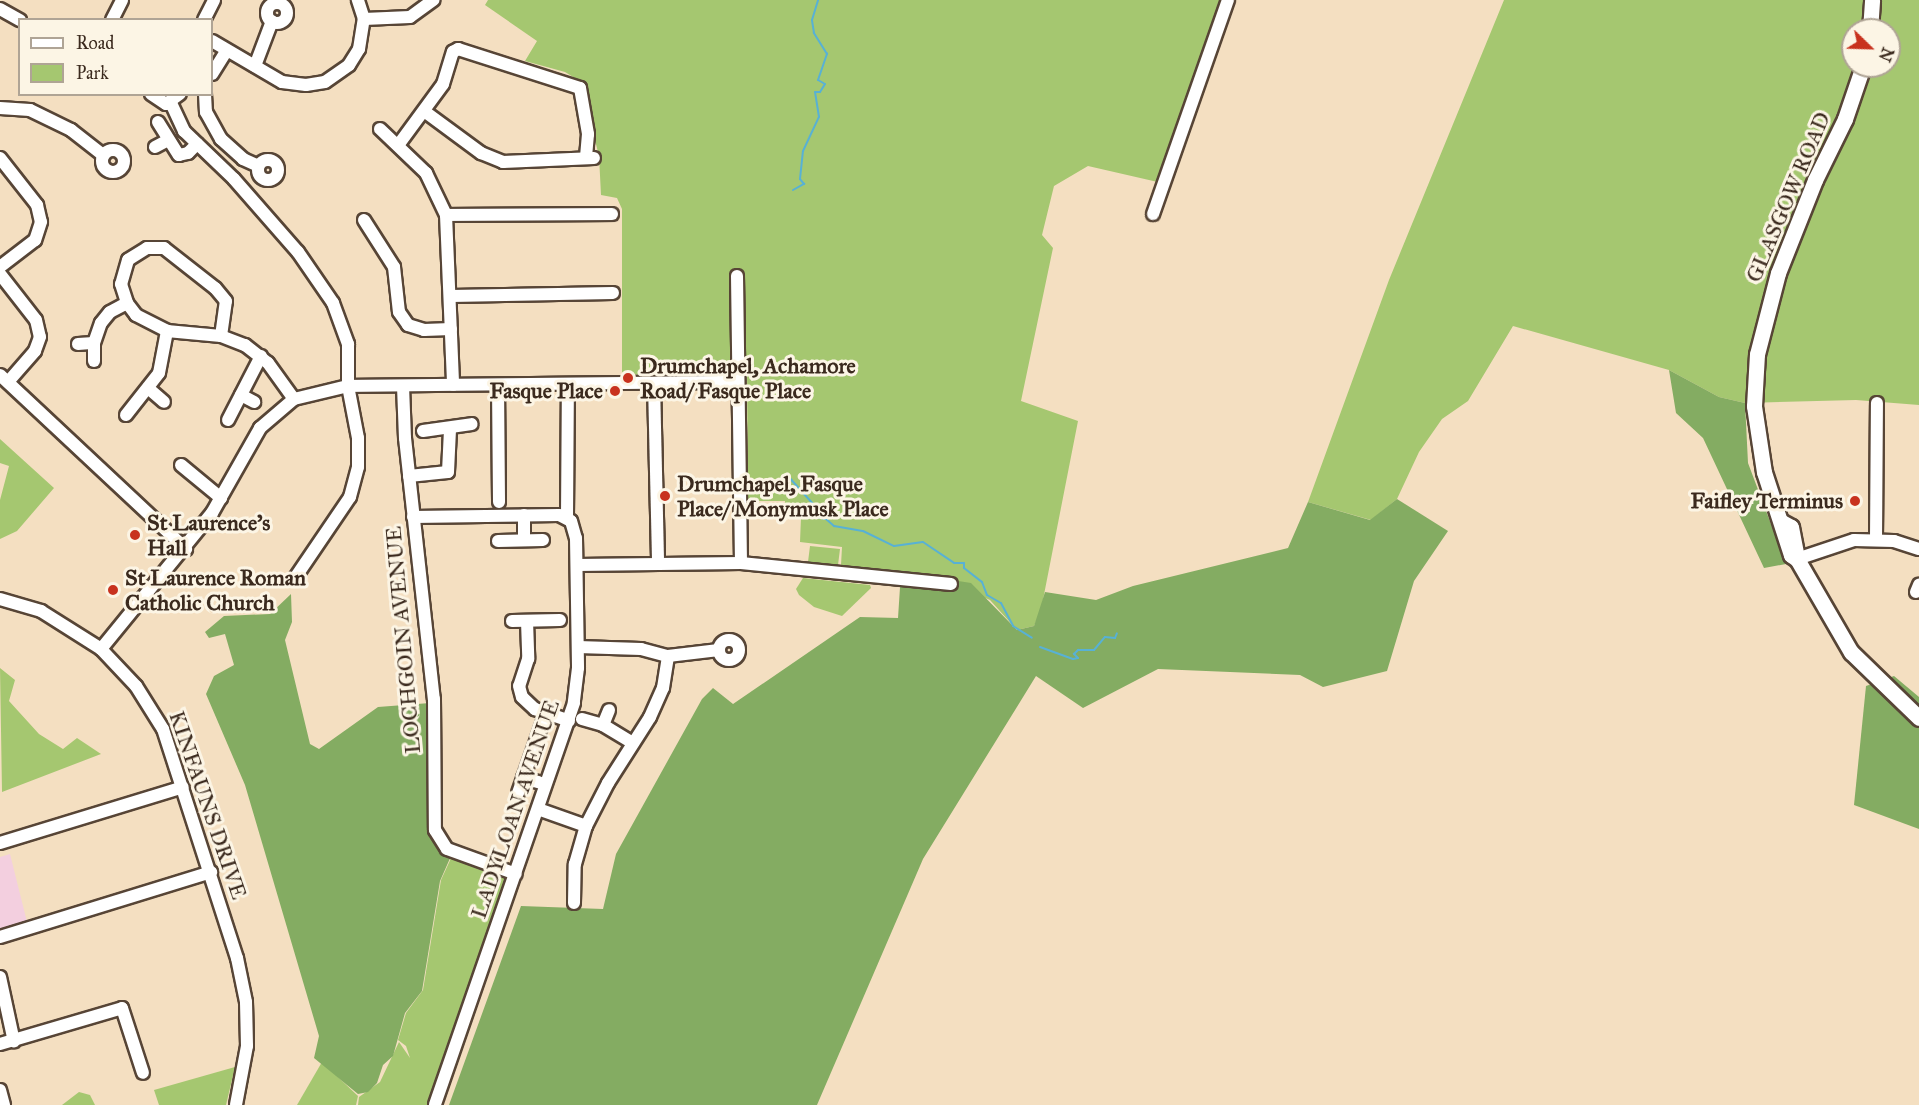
<!DOCTYPE html>
<html>
<head>
<meta charset="utf-8">
<style>
  body { margin:0 }
  #map { position:relative; width:1919px; height:1105px; overflow:hidden; background:#f4dfc1; font-family:"IM FELL Great Primer",serif }
  div>[style] { position:absolute }
  [style*='--x'] { left:calc(var(--x)*1px); top:calc(var(--y)*1px); width:calc(var(--w)*1px); rotate:calc(var(--a)*1deg) }
  .built>* { inset:0; background:#f3cfdf }
  .green>* { inset:0; background:#a5c770 }
  .forest>* { inset:0; background:#84ac62 }
  .stream>* { height:2px; margin:-1px; padding:0 1px; transform-origin:1px; border-radius:1px; background:#58b1d5 }
  .roads { filter:drop-shadow(2px 0 #574536) drop-shadow(-2px 0 #574536) drop-shadow(0 2px #574536) drop-shadow(0 -2px #574536) }
  .minor>* { height:12px; margin:-6px; padding:0 6px; transform-origin:6px; border-radius:6px; background:#fff }
  .minor>.ring { margin:-6px; padding:0; box-sizing:content-box; background:none; border:12px solid #fff; border-radius:50% }
  .major>* { height:15px; margin:-7.5px; padding:0 7.5px; transform-origin:7.5px; border-radius:7.5px; background:#fff }
  .dots>* { width:16px; height:16px; translate:-50% -50%; box-sizing:border-box; border:3px solid #fcf5e5; border-radius:50% }
  span { translate:-50% -50%; white-space:nowrap; text-align:center; line-height:1.15; -webkit-text-stroke:6px #fcf5e5; paint-order:stroke }
  .street-label { font-size:22px; color:#3b2a1e }
  .poi-label { font-size:22px; color:#3b2a1e; font-weight:700 }
  .left { translate:0 -50%; text-align:left }
  .right { translate:-100% -50%; text-align:right }
  .legend { position:absolute; left:18px; top:18px; width:195px; height:78px; box-sizing:border-box; background:#fcf5e5; border:2px solid #afa495; margin:0; padding:8px 10px; list-style:none; font-size:18px; color:#3b2a1e }
  .legend li { display:flex; align-items:center; gap:12px; height:30px }
  .legend b { width:30px; border:2px solid #afa495 }
  .north { position:absolute; left:1841px; top:18px; width:60px; height:60px; box-sizing:border-box; background:#fcf5e5; border:2px solid #afa495; border-radius:50%; rotate:113deg; font-size:16px; font-weight:700; line-height:24px; text-align:center; color:#3b2a1e }
  .north::after { content:''; display:block; margin:auto; width:21px; height:27px; background:#c8321e; clip-path:polygon(50% 0,100% 100%,50% 72%,0 100%) }
</style>
</head>
<body>
<div id="map">
  <div class="built">
    <div style="clip-path:polygon(10px 854px,27px 922px,0 931px,0 857px)"></div>
  </div>
  <div class="green">
    <div style="clip-path:polygon(488px 0,1227px 0,1162px 183px,1088px 166px,1054px 186px,1042px 235px,1053px 248px,1021px 401px,1078px 421px,1041px 610px,1034px 626px,1017px 630px,990px 600px,934px 576px,841px 565px,842px 547px,800px 542px,801px 517px,785px 516px,785px 501px,748px 501px,747px 372px,622px 375px,622px 209px,617px 198px,601px 195px,599px 156px,585px 101px,587px 90px,583px 83px,565px 72px,525px 61px,537px 41px,485px 5px)"></div>
    <div style="clip-path:polygon(evenodd,1504px 0,1919px 0,1919px 405px,1856px 400px,1745px 403px,1719px 397px,1669px 370px,1513px 326px,1468px 401px,1442px 419px,1419px 452px,1397px 499px,1371px 520px,1308px 502px,1389px 280px,1504px 0,1853px 30px,1889px 30px,1889px 66px,1853px 66px,1853px 30px)"></div>
    <div style="clip-path:polygon(0 439px,54px 488px,17px 531px,0 539px,0 500px,9px 466px,0 463px)"></div>
    <div style="clip-path:polygon(810px 546px,840px 549px,838px 565px,808px 562px)"></div>
    <div style="clip-path:polygon(803px 578px,870px 585px,871px 588px,842px 616px,814px 607px,799px 595px,796px 589px)"></div>
    <div style="clip-path:polygon(0 668px,15px 680px,9px 701px,39px 734px,63px 749px,77px 738px,101px 754px,2px 792px)"></div>
    <div style="clip-path:polygon(452px 856px,504px 875px,507px 881px,431px 1105px,358px 1105px,359px 1097px,380px 1082px,399px 1042px,410px 1058px,406px 1046px,398px 1040px,406px 1013px,423px 990px,441px 880px)"></div>
    <div style="clip-path:polygon(322px 1062px,358px 1096px,356px 1105px,297px 1105px)"></div>
    <div style="clip-path:polygon(235px 1067px,226px 1105px,159px 1105px,154px 1090px)"></div>
    <div style="clip-path:polygon(79px 1092px,90px 1095px,95px 1105px,62px 1105px)"></div>
  </div>
  <div class="forest">
    <div style="clip-path:polygon(1669px 370px,1719px 397px,1745px 403px,1748px 463px,1786px 564px,1764px 568px,1703px 438px,1676px 413px)"></div>
    <div style="clip-path:polygon(1397px 499px,1448px 531px,1414px 581px,1387px 671px,1323px 687px,1300px 675px,1158px 669px,1083px 708px,1036px 676px,923px 859px,817px 1105px,449px 1105px,521px 906px,603px 909px,616px 854px,702px 699px,713px 688px,733px 704px,860px 617px,898px 618px,901px 572px,971px 583px,1017px 630px,1034px 626px,1045px 592px,1096px 600px,1133px 586px,1288px 548px,1308px 502px,1370px 520px)"></div>
    <div style="clip-path:polygon(291px 594px,292px 622px,285px 640px,310px 744px,319px 749px,378px 707px,430px 703px,431px 833px,436px 844px,451px 856px,440px 881px,422px 991px,405px 1013px,393px 1056px,383px 1065px,377px 1083px,368px 1092px,358px 1094px,314px 1058px,319px 1036px,245px 785px,206px 694px,214px 676px,234px 665px,225px 634px,209px 638px,205px 632px,224px 616px,270px 614px)"></div>
    <div style="clip-path:polygon(1894px 676px,1919px 697px,1919px 829px,1854px 805px,1866px 686px)"></div>
  </div>
  <div class="stream">
    <div style="--x:793;--y:190;--w:13;--a:-29"></div>
    <div style="--x:804;--y:184;--w:6;--a:-129"></div>
    <div style="--x:800;--y:179;--w:28;--a:-84"></div>
    <div style="--x:803;--y:151;--w:38;--a:-65"></div>
    <div style="--x:819;--y:117;--w:25;--a:-99"></div>
    <div style="--x:815;--y:92;--w:5;--a:0"></div>
    <div style="--x:820;--y:92;--w:9;--a:-58"></div>
    <div style="--x:825;--y:84;--w:8;--a:-150"></div>
    <div style="--x:818;--y:80;--w:28;--a:-71"></div>
    <div style="--x:827;--y:54;--w:25;--a:-122"></div>
    <div style="--x:814;--y:33;--w:13;--a:-99"></div>
    <div style="--x:812;--y:20;--w:21;--a:-73"></div>
    <div style="--x:787;--y:475;--w:38;--a:48"></div>
    <div style="--x:812;--y:503;--w:14;--a:78"></div>
    <div style="--x:815;--y:517;--w:11;--a:10"></div>
    <div style="--x:826;--y:519;--w:11;--a:41"></div>
    <div style="--x:834;--y:526;--w:29;--a:10"></div>
    <div style="--x:863;--y:531;--w:34;--a:26"></div>
    <div style="--x:894;--y:546;--w:29;--a:-8"></div>
    <div style="--x:923;--y:542;--w:37;--a:34"></div>
    <div style="--x:954;--y:563;--w:10;--a:0"></div>
    <div style="--x:964;--y:563;--w:5;--a:90"></div>
    <div style="--x:964;--y:568;--w:23;--a:38"></div>
    <div style="--x:982;--y:582;--w:14;--a:69"></div>
    <div style="--x:987;--y:595;--w:16;--a:30"></div>
    <div style="--x:1001;--y:603;--w:26;--a:62"></div>
    <div style="--x:1013;--y:626;--w:22;--a:32"></div>
    <div style="--x:1040;--y:647;--w:35;--a:20"></div>
    <div style="--x:1073;--y:659;--w:5;--a:-11"></div>
    <div style="--x:1078;--y:658;--w:6;--a:-135"></div>
    <div style="--x:1074;--y:654;--w:6;--a:-45"></div>
    <div style="--x:1078;--y:650;--w:16;--a:0"></div>
    <div style="--x:1094;--y:650;--w:17;--a:-50"></div>
    <div style="--x:1105;--y:637;--w:10;--a:6"></div>
    <div style="--x:1115;--y:638;--w:5;--a:-68"></div>
  </div>
  <div class="roads">
    <div class="minor">
      <div class="ring" style="left:267px;top:3px;width:8px;height:8px"></div>
      <div style="--x:0;--y:9;--w:23;--a:29"></div>
      <div style="--x:364;--y:19;--w:46;--a:-2.5"></div>
      <div style="--x:410;--y:17;--w:29;--a:-36"></div>
      <div style="--x:112;--y:20;--w:22;--a:-63"></div>
      <div style="--x:204;--y:20;--w:22;--a:-63"></div>
      <div style="--x:212;--y:41;--w:81;--a:30.4"></div>
      <div style="--x:282;--y:82;--w:24;--a:7"></div>
      <div style="--x:306;--y:85;--w:19;--a:-9"></div>
      <div style="--x:325;--y:82;--w:29;--a:-35"></div>
      <div style="--x:349;--y:65;--w:19;--a:-58"></div>
      <div style="--x:359;--y:49;--w:30;--a:-81"></div>
      <div style="--x:364;--y:19;--w:20;--a:-108"></div>
      <div style="--x:255;--y:66;--w:48;--a:-69.3"></div>
      <div style="--x:212;--y:74;--w:28;--a:-58"></div>
      <div style="--x:151;--y:94;--w:18;--a:34"></div>
      <div style="--x:166;--y:104;--w:17;--a:-36"></div>
      <div style="--x:205;--y:94;--w:18;--a:87"></div>
      <div style="--x:206;--y:112;--w:31;--a:61"></div>
      <div style="--x:221;--y:139;--w:30;--a:42"></div>
      <div style="--x:243;--y:159;--w:17;--a:24"></div>
      <div style="--x:171;--y:103;--w:31;--a:65"></div>
      <div style="--x:184;--y:131;--w:69;--a:43.8"></div>
      <div style="--x:234;--y:179;--w:97;--a:48.8"></div>
      <div style="--x:298;--y:252;--w:62;--a:55.5"></div>
      <div style="--x:333;--y:303;--w:44;--a:69.9"></div>
      <div style="--x:348;--y:344;--w:42;--a:90"></div>
      <div style="--x:348;--y:386;--w:53;--a:79.1"></div>
      <div style="--x:358;--y:438;--w:29;--a:90"></div>
      <div style="--x:358;--y:467;--w:31;--a:105"></div>
      <div style="--x:350;--y:497;--w:98;--a:124.2"></div>
      <div style="--x:0;--y:108;--w:30;--a:4"></div>
      <div style="--x:30;--y:110;--w:46;--a:26"></div>
      <div style="--x:71;--y:130;--w:41;--a:38"></div>
      <div style="--x:424;--y:111;--w:71;--a:36.4"></div>
      <div style="--x:481;--y:153;--w:24;--a:22"></div>
      <div style="--x:503;--y:162;--w:91;--a:-2.5"></div>
      <div style="--x:158;--y:122;--w:39;--a:58"></div>
      <div style="--x:179;--y:155;--w:9;--a:-13"></div>
      <div style="--x:188;--y:153;--w:13;--a:-45"></div>
      <div style="--x:380;--y:129;--w:64;--a:43.7"></div>
      <div style="--x:426;--y:173;--w:47;--a:64.5"></div>
      <div style="--x:446;--y:215;--w:170;--a:87.6"></div>
      <div style="--x:399;--y:144;--w:74;--a:-53.7"></div>
      <div style="--x:443;--y:84;--w:34;--a:-73"></div>
      <div style="--x:453;--y:52;--w:6;--a:-31"></div>
      <div style="--x:458;--y:49;--w:128;--a:17.7"></div>
      <div style="--x:580;--y:88;--w:47;--a:80.1"></div>
      <div style="--x:588;--y:134;--w:24;--a:95"></div>
      <div style="--x:155;--y:147;--w:15;--a:-28"></div>
      <div class="ring" style="left:102px;top:150px;width:10px;height:10px"></div>
      <div style="--x:0;--y:158;--w:60;--a:51.8"></div>
      <div style="--x:37;--y:205;--w:17;--a:77"></div>
      <div style="--x:41;--y:222;--w:19;--a:108"></div>
      <div style="--x:35;--y:240;--w:44;--a:142.4"></div>
      <div class="ring" style="left:258px;top:160px;width:8px;height:8px"></div>
      <div style="--x:1153;--y:214;--w:227;--a:-70.7"></div>
      <div style="--x:446;--y:215;--w:166;--a:-0.3"></div>
      <div style="--x:364;--y:220;--w:56;--a:57.4"></div>
      <div style="--x:394;--y:267;--w:45;--a:83.7"></div>
      <div style="--x:399;--y:312;--w:16;--a:55"></div>
      <div style="--x:408;--y:325;--w:17;--a:17"></div>
      <div style="--x:424;--y:330;--w:27;--a:-2"></div>
      <div style="--x:0;--y:274;--w:58;--a:52"></div>
      <div style="--x:36;--y:320;--w:17;--a:77"></div>
      <div style="--x:40;--y:337;--w:15;--a:110"></div>
      <div style="--x:35;--y:351;--w:41;--a:131.1"></div>
      <div style="--x:737;--y:276;--w:287;--a:89.2"></div>
      <div style="--x:451;--y:296;--w:162;--a:-1.1"></div>
      <div style="--x:221;--y:336;--w:35;--a:-82"></div>
      <div style="--x:226;--y:301;--w:17;--a:-130"></div>
      <div style="--x:215;--y:288;--w:65;--a:-141.9"></div>
      <div style="--x:164;--y:248;--w:17;--a:180"></div>
      <div style="--x:147;--y:248;--w:22;--a:148"></div>
      <div style="--x:128;--y:260;--w:25;--a:106"></div>
      <div style="--x:121;--y:284;--w:20;--a:72"></div>
      <div style="--x:127;--y:303;--w:15;--a:53"></div>
      <div style="--x:136;--y:315;--w:35;--a:27"></div>
      <div style="--x:167;--y:331;--w:54;--a:5.3"></div>
      <div style="--x:221;--y:336;--w:26;--a:21"></div>
      <div style="--x:245;--y:345;--w:29;--a:38"></div>
      <div style="--x:268;--y:363;--w:44;--a:54.2"></div>
      <div style="--x:78;--y:344;--w:16;--a:-4"></div>
      <div style="--x:94;--y:361;--w:18;--a:-90"></div>
      <div style="--x:94;--y:343;--w:21;--a:-71"></div>
      <div style="--x:101;--y:323;--w:14;--a:-51"></div>
      <div style="--x:110;--y:312;--w:19;--a:-28"></div>
      <div style="--x:0;--y:375;--w:255;--a:43.1"></div>
      <div style="--x:654;--y:383;--w:180;--a:88.7"></div>
      <div style="--x:498;--y:385;--w:117;--a:89.5"></div>
      <div style="--x:403;--y:386;--w:52;--a:87.8"></div>
      <div style="--x:405;--y:438;--w:263;--a:83.7"></div>
      <div style="--x:434;--y:699;--w:131;--a:89.6"></div>
      <div style="--x:435;--y:830;--w:22;--a:58"></div>
      <div style="--x:447;--y:849;--w:73;--a:19.9"></div>
      <div style="--x:148;--y:388;--w:21;--a:41"></div>
      <div style="--x:241;--y:395;--w:15;--a:28"></div>
      <div style="--x:126;--y:415;--w:53;--a:-51.8"></div>
      <div style="--x:159;--y:373;--w:43;--a:-79.2"></div>
      <div style="--x:228;--y:420;--w:72;--a:-62.7"></div>
      <div style="--x:423;--y:431;--w:49;--a:-8.1"></div>
      <div style="--x:181;--y:465;--w:52;--a:39.5"></div>
      <div style="--x:409;--y:476;--w:39;--a:-6"></div>
      <div style="--x:448;--y:472;--w:42;--a:-87.3"></div>
      <div style="--x:524;--y:515;--w:25;--a:90"></div>
      <div style="--x:413;--y:517;--w:146;--a:-0.8"></div>
      <div style="--x:559;--y:515;--w:13;--a:27"></div>
      <div style="--x:571;--y:521;--w:18;--a:74"></div>
      <div style="--x:576;--y:538;--w:130;--a:89.1"></div>
      <div style="--x:578;--y:668;--w:35;--a:97"></div>
      <div style="--x:574;--y:703;--w:425;--a:109.1"></div>
      <div style="--x:567;--y:517;--w:133;--a:-89.6"></div>
      <div style="--x:1876;--y:539;--w:136;--a:-89.6"></div>
      <div style="--x:498;--y:541;--w:45;--a:-1.3"></div>
      <div style="--x:1797;--y:559;--w:60;--a:-18.4"></div>
      <div style="--x:1854;--y:540;--w:40;--a:1.4"></div>
      <div style="--x:1894;--y:541;--w:26;--a:18"></div>
      <div style="--x:577;--y:565;--w:164;--a:-0.7"></div>
      <div style="--x:741;--y:563;--w:211;--a:5.7"></div>
      <div style="--x:1916;--y:592;--w:8;--a:-67"></div>
      <div style="--x:0;--y:599;--w:43;--a:16.3"></div>
      <div style="--x:41;--y:611;--w:71;--a:32.3"></div>
      <div style="--x:101;--y:649;--w:51;--a:46.6"></div>
      <div style="--x:136;--y:686;--w:51;--a:57.9"></div>
      <div style="--x:163;--y:729;--w:241;--a:72.1"></div>
      <div style="--x:237;--y:958;--w:45;--a:78.4"></div>
      <div style="--x:246;--y:1002;--w:44;--a:88.7"></div>
      <div style="--x:247;--y:1046;--w:60;--a:100.6"></div>
      <div style="--x:512;--y:621;--w:48;--a:-1.2"></div>
      <div style="--x:527;--y:621;--w:38;--a:88"></div>
      <div style="--x:528;--y:659;--w:28;--a:108"></div>
      <div style="--x:519;--y:686;--w:11;--a:75"></div>
      <div style="--x:522;--y:697;--w:18;--a:43"></div>
      <div style="--x:535;--y:709;--w:36;--a:19"></div>
      <div class="ring" style="left:719px;top:640px;width:8px;height:8px"></div>
      <div style="--x:578;--y:647;--w:63;--a:1.8"></div>
      <div style="--x:641;--y:649;--w:28;--a:15"></div>
      <div style="--x:668;--y:656;--w:51;--a:-6.7"></div>
      <div style="--x:101;--y:649;--w:176;--a:-50.8"></div>
      <div style="--x:212;--y:513;--w:98;--a:-60.5"></div>
      <div style="--x:260;--y:428;--w:45;--a:-40.5"></div>
      <div style="--x:294;--y:399;--w:56;--a:-13.5"></div>
      <div style="--x:348;--y:386;--w:388;--a:-0.6"></div>
      <div style="--x:582;--y:719;--w:22;--a:16"></div>
      <div style="--x:603;--y:725;--w:35;--a:31"></div>
      <div style="--x:603;--y:725;--w:16;--a:-68"></div>
      <div style="--x:523;--y:778;--w:16;--a:15"></div>
      <div style="--x:518;--y:793;--w:85;--a:-70.7"></div>
      <div style="--x:538;--y:809;--w:51;--a:19.5"></div>
      <div style="--x:0;--y:843;--w:191;--a:-17"></div>
      <div style="--x:574;--y:903;--w:39;--a:-89"></div>
      <div style="--x:575;--y:864;--w:40;--a:-74"></div>
      <div style="--x:586;--y:826;--w:48;--a:-62.9"></div>
      <div style="--x:608;--y:783;--w:78;--a:-57.5"></div>
      <div style="--x:650;--y:717;--w:32;--a:-66"></div>
      <div style="--x:663;--y:688;--w:32;--a:-81"></div>
      <div style="--x:0;--y:937;--w:221;--a:-17.1"></div>
      <div style="--x:0;--y:977;--w:66;--a:77.8"></div>
      <div style="--x:0;--y:1044;--w:127;--a:-16.4"></div>
      <div style="--x:122;--y:1008;--w:68;--a:72.1"></div>
      <div style="--x:0;--y:1090;--w:16;--a:75"></div>
    </div>
    <div class="major">
      <div style="--x:1870;--y:30;--w:30;--a:-86"></div>
      <div style="--x:1863;--y:66;--w:56;--a:108.8"></div>
      <div style="--x:1845;--y:119;--w:68;--a:116.2"></div>
      <div style="--x:1815;--y:180;--w:100;--a:111.7"></div>
      <div style="--x:1778;--y:273;--w:84;--a:104.5"></div>
      <div style="--x:1757;--y:354;--w:52;--a:93.3"></div>
      <div style="--x:1754;--y:406;--w:67;--a:81.4"></div>
      <div style="--x:1764;--y:472;--w:87;--a:72"></div>
      <div style="--x:1791;--y:555;--w:7;--a:34"></div>
      <div style="--x:1797;--y:559;--w:108;--a:59.9"></div>
      <div style="--x:1851;--y:652;--w:95;--a:44.1"></div>
      <div style="--x:1782;--y:522;--w:10;--a:29"></div>
      <div style="--x:1791;--y:527;--w:33;--a:79"></div>
    </div>
  </div>
  <div class="dots">
    <div style="left:628px;top:378px;background:#c8321e"></div>
    <div style="left:615px;top:391px;background:#c8321e"></div>
    <div style="left:665px;top:496px;background:#c8321e"></div>
    <div style="left:1855px;top:501px;background:#c8321e"></div>
    <div style="left:135px;top:535px;background:#c8321e"></div>
    <div style="left:113px;top:590px;background:#c8321e"></div>
  </div>
  <div class="street-label">
    <span style="left:1788px;top:197px;rotate:-67deg">GLASGOW ROAD</span>
    <span style="left:403px;top:640px;rotate:-95deg">LOCHGOIN AVENUE</span>
    <span style="left:208px;top:805px;rotate:71deg">KINFAUNS DRIVE</span>
    <span style="left:515px;top:809px;rotate:-71deg">LADYLOAN AVENUE</span>
  </div>
  <div class="poi-label">
    <span class="left" style="left:640px;top:378px">Drumchapel, Achamore<br>Road/ Fasque Place</span>
    <span class="right" style="left:603px;top:391px">Fasque Place</span>
    <span class="left" style="left:677px;top:496px">Drumchapel, Fasque<br>Place/ Monymusk Place</span>
    <span class="right" style="left:1843px;top:501px">Faifley Terminus</span>
    <span class="left" style="left:147px;top:535px">St Laurence's<br>Hall</span>
    <span class="left" style="left:125px;top:590px">St Laurence Roman<br>Catholic Church</span>
  </div>
  <ul class="legend">
  <li><b style="height:8px;background:#fff"></b>Road</li>
  <li><b style="height:16px;background:#a5c770"></b>Park</li>
  </ul>
  <div class="north">N</div>
</div>
</body>
</html>
